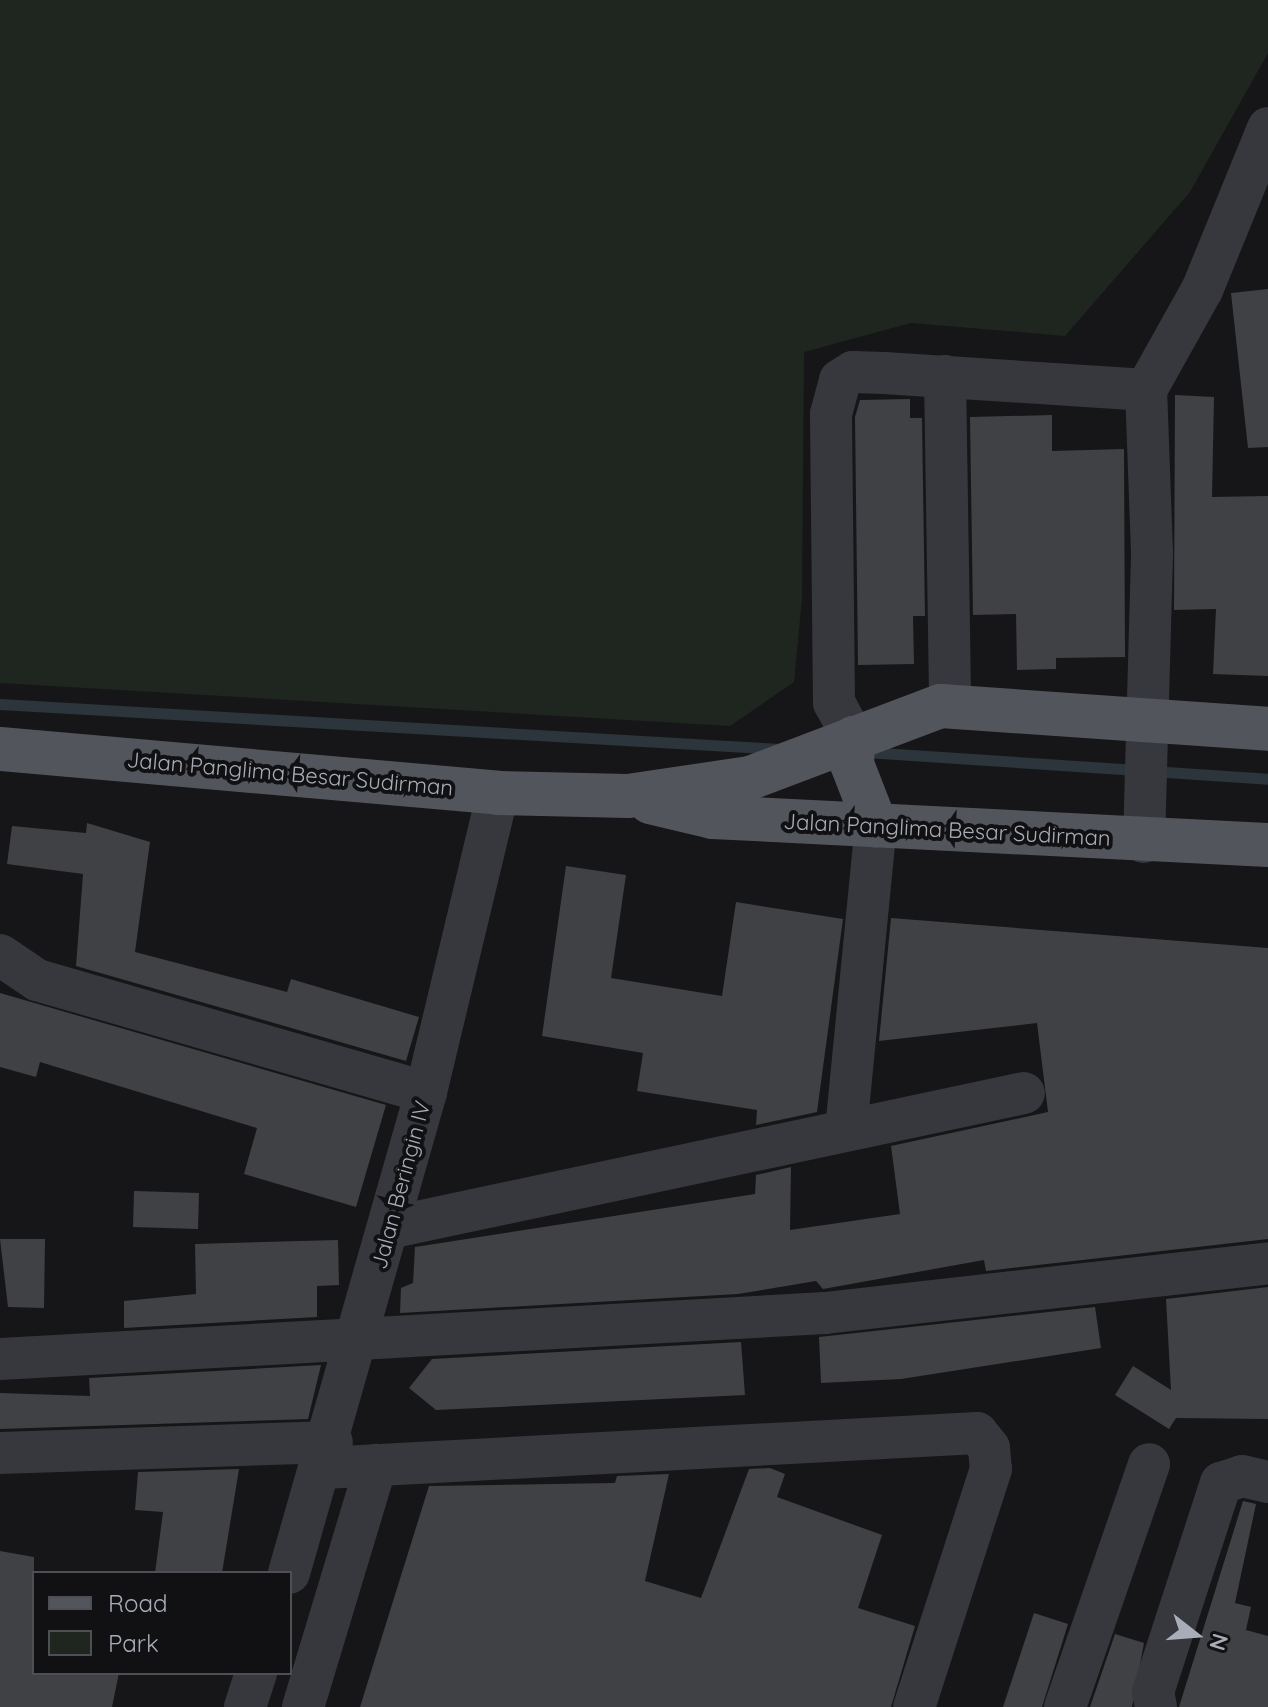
<!DOCTYPE html>
<html>
<head>
<meta charset="utf-8">
<style>
  body { margin:0 }
  #map { position:relative; width:1268px; height:1707px; overflow:hidden; background:#161618; font-family:Quicksand,sans-serif }
  div>[style] { position:absolute }
  [style*='--x'] { left:calc(var(--x)*1px); top:calc(var(--y)*1px); width:calc(var(--w)*1px); rotate:calc(var(--a)*1deg) }
  .green>* { inset:0; background:#1e261f }
  .stream>* { height:11px; margin:-5.5px; padding:0 5.5px; transform-origin:5.5px; border-radius:5.5px; background:#2c353c }
  .building>* { inset:0; background:#404145 }
  .minor>* { height:42px; margin:-21px; padding:0 21px; transform-origin:21px; border-radius:21px; background:#37383d }
  .major>* { height:44px; margin:-22px; padding:0 22px; transform-origin:22px; border-radius:22px; background:#53555c }
  span { translate:-50% -50%; white-space:nowrap; text-align:center; line-height:1.15; -webkit-text-stroke:8px #111113; paint-order:stroke }
  .street-label { font-size:22px; color:#a8adb8 }
  .legend { position:absolute; left:32px; top:1571px; width:260px; height:104px; box-sizing:border-box; background:#111113; border:2px solid #4d4f55; margin:0; padding:10px 14px; list-style:none; font-size:24px; color:#a8adb8 }
  .legend li { display:flex; align-items:center; gap:16px; height:40px }
  .legend b { width:40px; border:2px solid #4d4f55 }
  .north { position:absolute; left:1156px; top:1595px; width:80px; height:80px; -webkit-text-stroke:6px #111113; paint-order:stroke; rotate:107deg; font-size:22px; font-weight:700; line-height:32px; text-align:center; color:#a8adb8 }
  .north::after { content:''; display:block; margin:auto; width:28px; height:36px; background:#a8adb8; clip-path:polygon(50% 0,100% 100%,50% 72%,0 100%) }
</style>
</head>
<body>
<div id="map">
  <div class="green">
    <div style="clip-path:polygon(0 0,1268px 0,1268px 53px,1190px 192px,1065px 336px,911px 323px,804px 352px,802px 599px,794px 682px,730px 726px,0 683px)"></div>
  </div>
  <div class="stream">
    <div style="--x:0;--y:704;--w:781;--a:3.3"></div>
    <div style="--x:866;--y:752;--w:403;--a:3.8"></div>
  </div>
  <div class="building">
    <div style="clip-path:polygon(1268px 289px,1268px 447px,1248px 448px,1231px 293px)"></div>
    <div style="clip-path:polygon(1175px 395px,1214px 397px,1212px 497px,1268px 496px,1268px 676px,1213px 674px,1216px 609px,1174px 610px)"></div>
    <div style="clip-path:polygon(910px 399px,910px 418px,922px 418px,925px 616px,913px 616px,914px 664px,858px 665px,855px 417px,860px 400px)"></div>
    <div style="clip-path:polygon(1052px 415px,1052px 451px,1124px 449px,1125px 657px,1056px 658px,1056px 669px,1017px 670px,1016px 614px,973px 615px,970px 417px)"></div>
    <div style="clip-path:polygon(87px 823px,150px 842px,135px 952px,287px 992px,291px 979px,419px 1017px,406px 1061px,76px 966px,83px 874px,7px 864px,12px 826px,86px 833px)"></div>
    <div style="clip-path:polygon(566px 866px,626px 875px,611px 978px,722px 996px,736px 902px,843px 919px,817px 1112px,756px 1125px,757px 1110px,637px 1091px,643px 1053px,542px 1036px)"></div>
    <div style="clip-path:polygon(891px 918px,1268px 948px,1268px 1239px,986px 1271px,984px 1260px,823px 1289px,816px 1281px,738px 1294px,400px 1313px,401px 1288px,413px 1283px,415px 1247px,755px 1194px,756px 1175px,791px 1167px,790px 1230px,900px 1214px,891px 1146px,1048px 1112px,1037px 1023px,879px 1041px)"></div>
    <div style="clip-path:polygon(0 993px,386px 1105px,356px 1207px,244px 1174px,257px 1128px,40px 1062px,36px 1077px,0 1067px)"></div>
    <div style="clip-path:polygon(134px 1191px,199px 1193px,198px 1229px,133px 1227px)"></div>
    <div style="clip-path:polygon(0 1239px,45px 1239px,44px 1308px,8px 1307px)"></div>
    <div style="clip-path:polygon(338px 1240px,339px 1285px,317px 1286px,317px 1317px,124px 1328px,124px 1301px,196px 1294px,195px 1244px)"></div>
    <div style="clip-path:polygon(1268px 1287px,1268px 1419px,1176px 1418px,1169px 1429px,1115px 1395px,1133px 1366px,1171px 1390px,1166px 1299px)"></div>
    <div style="clip-path:polygon(1095px 1307px,1101px 1348px,901px 1379px,821px 1383px,819px 1337px)"></div>
    <div style="clip-path:polygon(741px 1342px,745px 1395px,436px 1410px,409px 1388px,432px 1359px)"></div>
    <div style="clip-path:polygon(321px 1365px,308px 1419px,0 1429px,0 1393px,90px 1396px,89px 1378px)"></div>
    <div style="clip-path:polygon(770px 1468px,785px 1474px,777px 1497px,882px 1535px,858px 1608px,915px 1626px,891px 1707px,360px 1707px,429px 1486px,615px 1483px,617px 1476px,669px 1474px,645px 1581px,701px 1598px,749px 1469px)"></div>
    <div style="clip-path:polygon(239px 1469px,222px 1573px,155px 1573px,163px 1512px,135px 1510px,138px 1472px)"></div>
    <div style="clip-path:polygon(1243px 1501px,1256px 1504px,1235px 1603px,1251px 1607px,1246px 1630px,1268px 1636px,1268px 1707px,1179px 1707px)"></div>
    <div style="clip-path:polygon(0 1551px,34px 1557px,34px 1673px,119px 1673px,112px 1707px,0 1707px)"></div>
    <div style="clip-path:polygon(1034px 1613px,1068px 1624px,1042px 1707px,1003px 1707px)"></div>
    <div style="clip-path:polygon(1115px 1634px,1144px 1643px,1132px 1707px,1090px 1707px)"></div>
  </div>
  <div class="minor">
    <div style="--x:945;--y:376;--w:329;--a:89.1"></div>
    <div style="--x:853;--y:738;--w:40;--a:-118"></div>
    <div style="--x:834;--y:703;--w:289;--a:-90.6"></div>
    <div style="--x:831;--y:414;--w:35;--a:-75"></div>
    <div style="--x:840;--y:380;--w:15;--a:-32"></div>
    <div style="--x:853;--y:372;--w:31;--a:2"></div>
    <div style="--x:884;--y:373;--w:263;--a:3.7"></div>
    <div style="--x:1144;--y:842;--w:290;--a:-88.4"></div>
    <div style="--x:1152;--y:552;--w:162;--a:-92.1"></div>
    <div style="--x:1146;--y:390;--w:115;--a:-60.8"></div>
    <div style="--x:1202;--y:290;--w:175;--a:-67.8"></div>
    <div style="--x:0;--y:955;--w:45;--a:34"></div>
    <div style="--x:37;--y:980;--w:405;--a:16.1"></div>
    <div style="--x:846;--y:1130;--w:305;--a:-84.4"></div>
    <div style="--x:389;--y:1228;--w:649;--a:-12"></div>
    <div style="--x:0;--y:1359;--w:826;--a:-3.19"></div>
    <div style="--x:825;--y:1313;--w:446;--a:-6.4"></div>
    <div style="--x:0;--y:1453;--w:332;--a:-1.9"></div>
    <div style="--x:324;--y:1468;--w:654;--a:-3.07"></div>
    <div style="--x:977;--y:1433;--w:19;--a:51"></div>
    <div style="--x:989;--y:1448;--w:21;--a:85"></div>
    <div style="--x:991;--y:1469;--w:250;--a:107.9"></div>
    <div style="--x:289;--y:1573;--w:500;--a:-74.1"></div>
    <div style="--x:426;--y:1092;--w:308;--a:-76.5"></div>
    <div style="--x:245;--y:1707;--w:36;--a:-72"></div>
    <div style="--x:303;--y:1707;--w:253;--a:-73.2"></div>
    <div style="--x:1065;--y:1707;--w:257;--a:-70.9"></div>
    <div style="--x:1156;--y:1707;--w:15;--a:-101"></div>
    <div style="--x:1153;--y:1692;--w:220;--a:-72"></div>
    <div style="--x:1221;--y:1483;--w:22;--a:-18"></div>
    <div style="--x:1242;--y:1476;--w:27;--a:13"></div>
  </div>
  <div class="major">
    <div style="--x:853;--y:738;--w:26;--a:92"></div>
    <div style="--x:852;--y:764;--w:66;--a:68.8"></div>
    <div style="--x:0;--y:749;--w:500;--a:5"></div>
    <div style="--x:498;--y:793;--w:130;--a:1.3"></div>
    <div style="--x:628;--y:796;--w:123;--a:-8.4"></div>
    <div style="--x:750;--y:778;--w:204;--a:-20.7"></div>
    <div style="--x:941;--y:706;--w:328;--a:4"></div>
    <div style="--x:650;--y:802;--w:65;--a:13.4"></div>
    <div style="--x:713;--y:817;--w:556;--a:2.89"></div>
  </div>
  <div class="street-label">
    <span style="left:290px;top:774px;rotate:5deg">Jalan Panglima Besar Sudirman</span>
    <span style="left:947px;top:830px;rotate:3deg">Jalan Panglima Besar Sudirman</span>
    <span style="left:401px;top:1185px;rotate:-75deg">Jalan Beringin IV</span>
  </div>
  <ul class="legend">
  <li><b style="height:10px;background:#53555c"></b>Road</li>
  <li><b style="height:22px;background:#1e261f"></b>Park</li>
  </ul>
  <div class="north">N</div>
</div>
</body>
</html>
